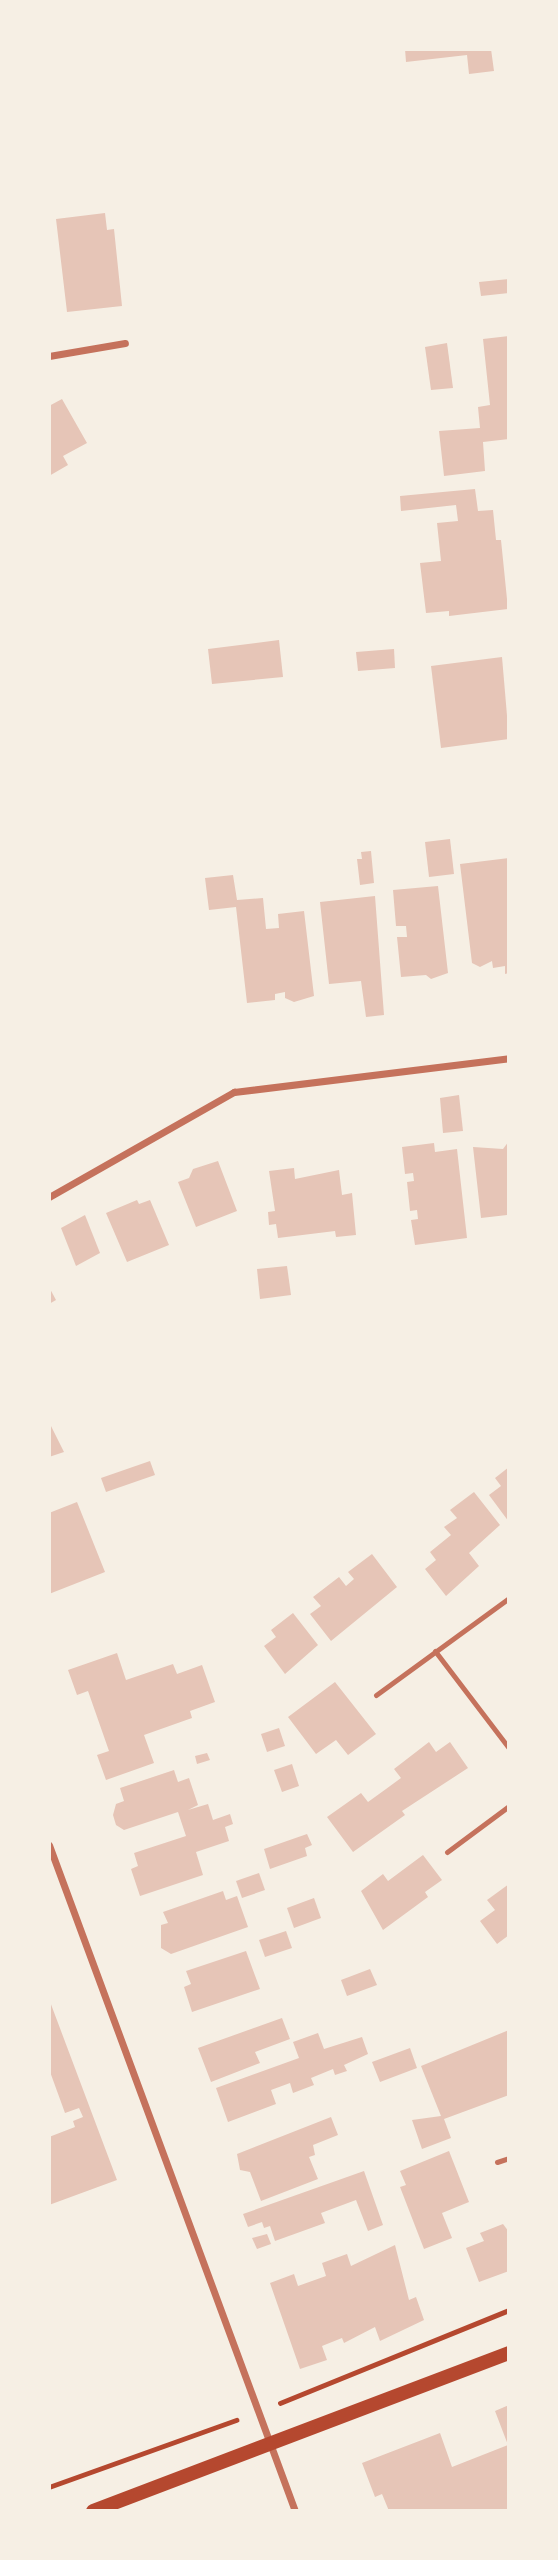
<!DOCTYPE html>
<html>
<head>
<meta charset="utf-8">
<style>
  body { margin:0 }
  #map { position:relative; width:558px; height:2560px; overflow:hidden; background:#f6efe4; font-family:Rubik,sans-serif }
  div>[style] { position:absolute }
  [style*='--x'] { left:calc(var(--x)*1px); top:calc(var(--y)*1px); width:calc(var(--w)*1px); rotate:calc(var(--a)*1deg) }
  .building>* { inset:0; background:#e6c5b7 }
  .path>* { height:4.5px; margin:-2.25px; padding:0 2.25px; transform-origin:2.25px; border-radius:2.25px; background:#b5482f }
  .service>* { height:5px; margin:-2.5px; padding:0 2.5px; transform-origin:2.5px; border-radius:2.5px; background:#c5725c }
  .minor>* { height:7px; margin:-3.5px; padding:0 3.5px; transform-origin:3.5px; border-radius:3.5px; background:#c5725c }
  .secondary>* { height:14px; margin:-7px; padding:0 7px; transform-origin:7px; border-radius:7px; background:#b5482f }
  span { translate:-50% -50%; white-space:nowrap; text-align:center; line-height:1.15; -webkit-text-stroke:6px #f6efe4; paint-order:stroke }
  .frame { position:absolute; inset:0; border:51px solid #f6efe4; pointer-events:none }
</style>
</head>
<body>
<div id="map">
  <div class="building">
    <div style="clip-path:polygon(405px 49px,491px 49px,494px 71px,469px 74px,467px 55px,406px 62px)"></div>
    <div style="clip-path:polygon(105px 213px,107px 230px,114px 229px,122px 306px,67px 312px,56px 219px)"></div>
    <div style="clip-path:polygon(509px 279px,509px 293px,481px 296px,479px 282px)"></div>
    <div style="clip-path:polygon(509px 336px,509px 439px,483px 442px,485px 471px,444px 476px,439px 431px,480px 428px,478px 407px,490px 405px,483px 339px)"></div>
    <div style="clip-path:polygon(447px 343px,453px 388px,431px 390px,425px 347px)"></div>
    <div style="clip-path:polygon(62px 399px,87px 443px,63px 456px,68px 465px,49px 476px,49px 406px)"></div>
    <div style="clip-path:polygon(475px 489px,478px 511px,493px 510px,496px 540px,501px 540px,508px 609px,449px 616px,449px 611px,426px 613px,420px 563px,441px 561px,437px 523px,458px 521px,456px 505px,401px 511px,400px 496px)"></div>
    <div style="clip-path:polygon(279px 640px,283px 677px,212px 684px,208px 649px)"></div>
    <div style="clip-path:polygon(394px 649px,395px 668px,358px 671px,356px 652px)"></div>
    <div style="clip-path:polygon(502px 657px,509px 739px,441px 748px,431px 666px)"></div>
    <div style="clip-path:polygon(450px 839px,454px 874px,429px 877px,425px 842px)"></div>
    <div style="clip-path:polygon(371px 851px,374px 883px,360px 885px,357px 859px,362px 859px,361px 852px)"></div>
    <div style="clip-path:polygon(509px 858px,509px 973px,505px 974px,505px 966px,493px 968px,492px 961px,480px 967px,472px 963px,460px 864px)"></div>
    <div style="clip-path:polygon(233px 875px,237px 900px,263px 898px,266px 929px,279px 928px,278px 914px,304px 911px,314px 996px,294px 1002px,285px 998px,285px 992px,275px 994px,275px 1000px,247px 1003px,236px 907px,209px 910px,205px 878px)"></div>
    <div style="clip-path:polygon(438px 886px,448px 973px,431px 979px,426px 975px,401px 977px,397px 937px,407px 937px,406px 926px,396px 926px,393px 890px)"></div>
    <div style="clip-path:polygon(375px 896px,384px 1015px,366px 1017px,361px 981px,329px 984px,320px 902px)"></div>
    <div style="clip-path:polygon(459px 1095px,463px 1131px,443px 1133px,440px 1098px)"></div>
    <div style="clip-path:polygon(509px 1141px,507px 1215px,481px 1218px,473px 1147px,503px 1149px)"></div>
    <div style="clip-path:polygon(434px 1143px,435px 1152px,457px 1149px,467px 1238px,415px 1245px,411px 1220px,418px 1219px,417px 1210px,410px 1211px,407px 1182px,414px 1181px,413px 1173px,405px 1174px,402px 1147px)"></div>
    <div style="clip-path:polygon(218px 1161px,237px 1211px,196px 1227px,178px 1182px,189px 1178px,193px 1169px)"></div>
    <div style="clip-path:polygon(294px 1168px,295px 1179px,339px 1170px,342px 1195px,352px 1193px,356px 1235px,336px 1237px,335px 1231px,278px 1238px,276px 1224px,269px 1225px,268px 1212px,275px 1211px,269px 1171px)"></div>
    <div style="clip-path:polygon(137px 1200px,139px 1204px,150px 1200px,169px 1245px,127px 1262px,106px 1213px)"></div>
    <div style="clip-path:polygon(85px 1215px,100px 1253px,76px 1266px,61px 1228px)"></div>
    <div style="clip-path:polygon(287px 1266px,291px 1295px,260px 1299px,257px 1269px)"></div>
    <div style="clip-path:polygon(49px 1287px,56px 1300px,49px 1304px)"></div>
    <div style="clip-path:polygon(49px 1422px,64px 1452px,49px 1457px)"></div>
    <div style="clip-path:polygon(150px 1461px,155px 1475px,106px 1492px,101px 1478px)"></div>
    <div style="clip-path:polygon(509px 1467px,509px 1522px,489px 1495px,501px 1486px,495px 1478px)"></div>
    <div style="clip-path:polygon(474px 1492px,500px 1525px,469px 1553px,479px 1566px,446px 1596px,425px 1569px,436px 1560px,430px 1552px,451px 1535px,444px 1527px,457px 1518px,450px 1510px)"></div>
    <div style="clip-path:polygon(77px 1502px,105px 1572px,49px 1594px,49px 1513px)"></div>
    <div style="clip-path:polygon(372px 1554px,397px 1587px,331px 1641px,310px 1614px,321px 1606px,313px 1597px,339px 1577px,346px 1586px,354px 1579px,348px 1572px)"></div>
    <div style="clip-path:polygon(293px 1613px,318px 1645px,285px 1674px,264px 1646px,276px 1637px,271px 1630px)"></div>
    <div style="clip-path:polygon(117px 1653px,126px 1680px,173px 1664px,177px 1674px,202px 1665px,215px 1702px,190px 1711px,192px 1718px,144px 1735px,154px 1763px,106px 1780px,97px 1755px,109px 1751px,88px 1691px,77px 1695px,68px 1670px)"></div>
    <div style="clip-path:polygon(335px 1682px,376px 1734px,348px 1755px,336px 1740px,316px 1754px,288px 1717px)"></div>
    <div style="clip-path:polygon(279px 1728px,285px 1746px,267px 1752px,261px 1734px)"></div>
    <div style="clip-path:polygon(429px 1742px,436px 1752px,450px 1742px,468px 1768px,402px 1811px,405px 1815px,353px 1852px,327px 1817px,361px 1793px,368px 1802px,386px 1789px,401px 1778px,394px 1769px)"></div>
    <div style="clip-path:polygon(207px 1753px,210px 1760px,197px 1764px,195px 1756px)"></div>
    <div style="clip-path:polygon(292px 1764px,299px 1786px,282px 1792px,274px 1770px)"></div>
    <div style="clip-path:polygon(174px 1770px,178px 1782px,189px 1778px,198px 1805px,188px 1810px,208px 1804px,213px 1820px,230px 1814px,233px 1824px,225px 1827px,229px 1841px,196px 1852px,203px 1875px,140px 1896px,131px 1869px,138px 1866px,134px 1853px,186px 1836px,178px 1812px,124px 1830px,116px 1825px,113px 1815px,116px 1804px,124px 1801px,120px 1788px)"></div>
    <div style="clip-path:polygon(307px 1834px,312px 1845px,305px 1848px,307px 1856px,270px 1869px,264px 1849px)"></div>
    <div style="clip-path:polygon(423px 1855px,442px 1880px,425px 1892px,428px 1897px,383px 1930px,361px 1891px,383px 1874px,388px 1881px)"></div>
    <div style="clip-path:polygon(259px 1873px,265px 1890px,242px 1898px,236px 1881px)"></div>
    <div style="clip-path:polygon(509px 1884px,509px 1935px,497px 1944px,480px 1921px,495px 1910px,487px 1900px)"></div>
    <div style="clip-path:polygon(223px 1891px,226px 1900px,237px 1896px,248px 1927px,171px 1954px,161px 1948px,161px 1925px,168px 1923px,163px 1912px)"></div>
    <div style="clip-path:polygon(314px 1898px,321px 1918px,294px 1928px,287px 1908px)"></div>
    <div style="clip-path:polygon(286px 1931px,292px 1948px,265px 1957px,259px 1940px)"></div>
    <div style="clip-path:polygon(246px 1951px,260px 1989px,192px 2012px,184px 1987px,191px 1984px,186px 1971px)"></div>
    <div style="clip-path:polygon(370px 1969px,377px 1985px,347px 1996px,341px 1980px)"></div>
    <div style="clip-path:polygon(49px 1999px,117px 2180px,49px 2205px,49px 2137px,75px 2127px,73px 2121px,83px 2117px,79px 2108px,65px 2113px,49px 2069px)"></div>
    <div style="clip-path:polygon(282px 2018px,290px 2039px,255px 2052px,260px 2063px,211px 2082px,198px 2048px)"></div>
    <div style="clip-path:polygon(509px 2030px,509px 2095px,444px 2119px,451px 2138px,422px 2149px,412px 2120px,441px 2116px,421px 2066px)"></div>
    <div style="clip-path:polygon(318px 2033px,324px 2049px,362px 2037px,368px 2054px,344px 2065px,347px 2071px,335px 2075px,333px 2069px,311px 2078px,314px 2085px,293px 2093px,290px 2083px,271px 2090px,276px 2104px,228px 2122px,216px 2088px,299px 2058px,293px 2042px)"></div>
    <div style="clip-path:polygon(410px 2048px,417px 2068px,380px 2082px,372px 2062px)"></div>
    <div style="clip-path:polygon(331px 2117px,338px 2135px,313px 2145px,315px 2155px,309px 2157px,318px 2179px,261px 2201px,250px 2172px,240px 2170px,237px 2154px)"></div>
    <div style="clip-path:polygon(449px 2151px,469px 2202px,442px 2213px,452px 2238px,424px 2249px,400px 2187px,406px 2185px,400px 2171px)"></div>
    <div style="clip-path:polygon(364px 2171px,383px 2225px,368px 2231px,356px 2200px,321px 2213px,325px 2223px,275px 2241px,270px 2226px,264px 2228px,262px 2222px,248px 2227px,243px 2214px)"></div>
    <div style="clip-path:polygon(503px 2224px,509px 2232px,509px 2271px,479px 2282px,466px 2248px,484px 2241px,480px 2233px)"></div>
    <div style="clip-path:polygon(267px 2234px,271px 2244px,257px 2249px,252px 2238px)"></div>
    <div style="clip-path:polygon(395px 2245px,409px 2300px,416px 2297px,424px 2320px,380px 2341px,375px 2327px,344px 2343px,342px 2338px,322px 2346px,327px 2360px,300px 2369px,270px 2283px,294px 2274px,298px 2286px,326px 2276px,322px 2263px,347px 2254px,351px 2266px)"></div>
    <div style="clip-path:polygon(509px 2405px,509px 2511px,389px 2511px,382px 2494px,375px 2497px,362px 2463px,440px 2433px,452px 2467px,508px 2445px,495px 2411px)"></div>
  </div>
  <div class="path">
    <div style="--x:280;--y:2403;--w:247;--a:-22.1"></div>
    <div style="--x:49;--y:2487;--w:199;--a:-19.7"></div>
  </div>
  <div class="service">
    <div style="--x:435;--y:1651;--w:122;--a:52.7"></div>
    <div style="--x:376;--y:1695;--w:165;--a:-36.1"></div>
    <div style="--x:447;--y:1852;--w:77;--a:-36.6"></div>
    <div style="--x:497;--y:2162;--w:13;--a:-18"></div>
  </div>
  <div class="minor">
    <div style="--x:49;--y:356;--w:77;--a:-9.7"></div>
    <div style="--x:49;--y:1197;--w:213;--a:-29.6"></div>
    <div style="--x:234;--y:1092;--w:277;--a:-7"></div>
    <div style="--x:49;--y:1845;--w:710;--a:69.73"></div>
  </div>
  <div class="secondary">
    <div style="--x:93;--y:2511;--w:445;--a:-20.8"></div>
  </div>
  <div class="frame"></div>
</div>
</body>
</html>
